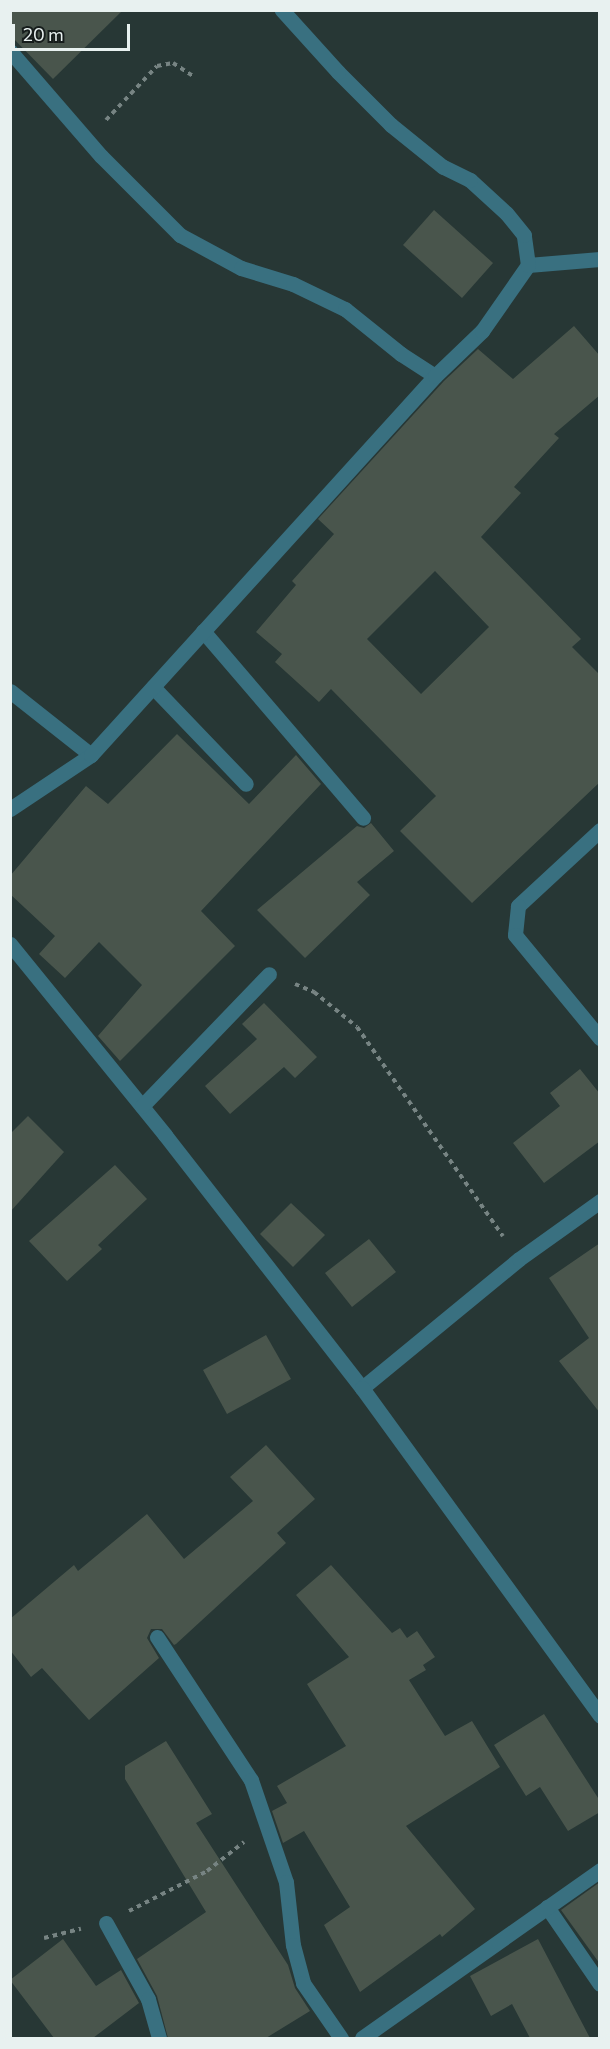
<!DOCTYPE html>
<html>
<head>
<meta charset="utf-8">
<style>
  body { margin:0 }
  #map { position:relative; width:610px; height:2049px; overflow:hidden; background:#273735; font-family:Commissioner,sans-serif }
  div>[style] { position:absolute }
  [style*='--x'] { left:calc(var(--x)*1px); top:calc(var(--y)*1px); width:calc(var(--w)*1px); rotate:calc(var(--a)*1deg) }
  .building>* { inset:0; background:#49554c }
  .path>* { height:4px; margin-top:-2px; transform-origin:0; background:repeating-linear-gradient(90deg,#778483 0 4.5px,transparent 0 9px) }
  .minor>* { height:15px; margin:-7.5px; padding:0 7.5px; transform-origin:7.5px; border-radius:7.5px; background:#397080 }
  span { translate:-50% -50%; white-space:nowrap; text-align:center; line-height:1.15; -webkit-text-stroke:5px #161d1c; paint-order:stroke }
  .frame { position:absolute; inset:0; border:12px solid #e8f1f0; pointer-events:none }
  .scale { position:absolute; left:12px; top:24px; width:118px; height:27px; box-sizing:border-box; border:3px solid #e8f1f0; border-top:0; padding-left:8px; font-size:18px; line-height:21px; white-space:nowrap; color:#e8f1f0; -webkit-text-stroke:4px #161d1c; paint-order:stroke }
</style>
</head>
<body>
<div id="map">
  <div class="building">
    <div style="clip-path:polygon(10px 10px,123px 10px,53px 79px,10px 35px)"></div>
    <div style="clip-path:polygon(434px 210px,493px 263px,462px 298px,403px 245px)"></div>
    <div style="clip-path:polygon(evenodd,574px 326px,600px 356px,600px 395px,554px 434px,559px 438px,514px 487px,521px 493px,481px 537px,581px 639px,572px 647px,600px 675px,600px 782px,472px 903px,400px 831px,436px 796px,331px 689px,319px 702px,275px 662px,282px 654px,256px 632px,296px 585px,292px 581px,334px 534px,318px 519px,444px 381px,478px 349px,513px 379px,574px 326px,435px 571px,489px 627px,421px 694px,367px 639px,435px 571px)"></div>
    <div style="clip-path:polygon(177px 734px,249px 804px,296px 755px,321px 784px,201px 911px,235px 946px,120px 1061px,98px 1036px,142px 985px,99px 942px,65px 978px,39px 954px,55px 936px,10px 894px,10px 876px,86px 786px,108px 804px)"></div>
    <div style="clip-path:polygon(371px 823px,394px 851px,357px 882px,370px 895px,305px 958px,257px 910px,357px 826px,364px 828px)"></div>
    <div style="clip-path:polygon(264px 1003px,317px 1057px,295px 1078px,284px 1067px,230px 1114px,205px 1086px,257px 1039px,242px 1024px)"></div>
    <div style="clip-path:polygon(580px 1069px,600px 1094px,600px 1141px,544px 1183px,513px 1143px,560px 1106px,550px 1093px)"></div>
    <div style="clip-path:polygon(28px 1116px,64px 1152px,10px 1212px,10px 1134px)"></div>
    <div style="clip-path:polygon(115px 1165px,147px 1199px,98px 1245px,102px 1249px,67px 1281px,29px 1241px)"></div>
    <div style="clip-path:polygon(291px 1203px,325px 1235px,293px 1267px,260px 1234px)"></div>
    <div style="clip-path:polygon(369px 1239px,396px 1272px,352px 1307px,325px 1273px)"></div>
    <div style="clip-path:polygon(600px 1243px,600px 1413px,559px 1361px,589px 1338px,549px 1278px)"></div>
    <div style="clip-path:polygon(266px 1335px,291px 1379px,227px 1414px,203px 1370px)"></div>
    <div style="clip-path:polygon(266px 1445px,315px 1499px,277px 1533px,286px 1543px,176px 1644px,174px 1645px,162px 1629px,151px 1629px,147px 1638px,159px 1658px,89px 1720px,42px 1668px,31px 1677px,10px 1650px,10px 1619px,74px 1565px,78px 1571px,147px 1514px,184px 1559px,253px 1501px,230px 1477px)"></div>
    <div style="clip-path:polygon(331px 1565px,392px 1633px,400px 1628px,407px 1638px,417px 1631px,435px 1657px,423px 1665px,426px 1670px,409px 1680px,445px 1736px,472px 1721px,500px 1767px,406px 1826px,475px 1909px,442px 1937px,440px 1934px,360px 1992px,324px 1925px,350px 1907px,304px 1831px,283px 1843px,272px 1811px,287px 1803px,277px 1786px,346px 1746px,307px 1684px,349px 1657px,296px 1595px)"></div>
    <div style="clip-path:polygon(544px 1714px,600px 1801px,600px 1812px,568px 1831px,540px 1787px,526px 1796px,494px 1745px)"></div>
    <div style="clip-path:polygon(166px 1741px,212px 1814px,196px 1823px,288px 1965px,295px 1988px,310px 2011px,266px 2038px,168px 2038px,157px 1996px,137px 1959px,206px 1912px,125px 1779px,125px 1766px)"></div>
    <div style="clip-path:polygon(600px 1882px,600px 1964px,561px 1910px)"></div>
    <div style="clip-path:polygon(63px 1939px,96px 1986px,121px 1970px,139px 2003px,93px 2038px,54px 2038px,10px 1980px)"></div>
    <div style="clip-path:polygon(538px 1939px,590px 2038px,530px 2038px,512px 2004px,491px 2016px,470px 1976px)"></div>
  </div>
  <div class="path">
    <div style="--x:106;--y:120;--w:74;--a:-46.6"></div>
    <div style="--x:157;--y:66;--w:16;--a:-11"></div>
    <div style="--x:173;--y:63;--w:24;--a:33"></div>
    <div style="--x:295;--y:984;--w:21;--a:23"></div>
    <div style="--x:314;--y:992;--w:55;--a:39.1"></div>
    <div style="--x:357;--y:1027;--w:255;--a:55.1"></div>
    <div style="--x:129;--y:1911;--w:88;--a:-27.1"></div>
    <div style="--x:207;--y:1871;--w:47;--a:-38.1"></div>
    <div style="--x:44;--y:1938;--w:38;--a:-14"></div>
  </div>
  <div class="minor">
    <div style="--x:10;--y:51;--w:139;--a:49.1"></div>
    <div style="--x:101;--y:156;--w:112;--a:45"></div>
    <div style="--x:180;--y:235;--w:69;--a:28.4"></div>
    <div style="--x:241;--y:268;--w:54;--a:17.1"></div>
    <div style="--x:293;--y:284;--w:58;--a:25.7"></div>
    <div style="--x:345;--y:309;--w:72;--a:38.8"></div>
    <div style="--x:401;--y:354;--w:40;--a:32.9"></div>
    <div style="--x:528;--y:265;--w:72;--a:-4.8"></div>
    <div style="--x:203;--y:631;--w:246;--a:49.4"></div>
    <div style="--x:153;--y:687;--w:134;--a:46.2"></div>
    <div style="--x:10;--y:691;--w:103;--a:38.3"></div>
    <div style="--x:10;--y:809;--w:97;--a:-33.7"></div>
    <div style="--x:91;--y:755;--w:512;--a:-47.77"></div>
    <div style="--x:435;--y:376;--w:65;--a:-43.8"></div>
    <div style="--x:482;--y:331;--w:80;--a:-55.1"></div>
    <div style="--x:528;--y:265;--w:30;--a:-98"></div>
    <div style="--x:524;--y:235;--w:28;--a:-129"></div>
    <div style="--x:506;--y:213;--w:49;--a:-137.5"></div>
    <div style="--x:470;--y:180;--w:30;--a:-154"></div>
    <div style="--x:443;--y:167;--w:67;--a:-141.1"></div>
    <div style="--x:391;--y:125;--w:75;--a:-135"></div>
    <div style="--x:338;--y:72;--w:84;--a:-132.1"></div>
    <div style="--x:600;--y:830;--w:112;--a:137.2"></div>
    <div style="--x:518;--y:906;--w:29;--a:96"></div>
    <div style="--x:515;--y:935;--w:134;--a:50.5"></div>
    <div style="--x:10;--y:944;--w:246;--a:50.9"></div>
    <div style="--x:165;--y:1135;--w:321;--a:52.1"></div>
    <div style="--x:362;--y:1388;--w:203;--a:-39.4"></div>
    <div style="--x:519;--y:1259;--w:100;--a:-35.6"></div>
    <div style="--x:142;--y:1106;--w:183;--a:-46.1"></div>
    <div style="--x:362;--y:1388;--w:405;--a:54"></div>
    <div style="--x:157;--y:1637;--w:171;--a:56.7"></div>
    <div style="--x:251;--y:1780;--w:108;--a:71.1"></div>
    <div style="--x:286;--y:1882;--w:63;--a:83.7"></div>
    <div style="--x:293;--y:1945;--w:39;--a:75"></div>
    <div style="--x:303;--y:1983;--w:67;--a:55.4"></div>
    <div style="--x:547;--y:1907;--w:93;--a:55.5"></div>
    <div style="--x:106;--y:1923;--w:87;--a:61.1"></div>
    <div style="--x:148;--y:1999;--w:41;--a:74.2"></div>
    <div style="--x:362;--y:2038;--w:291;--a:-35.2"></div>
  </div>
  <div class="frame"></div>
  <div class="scale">20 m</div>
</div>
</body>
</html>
